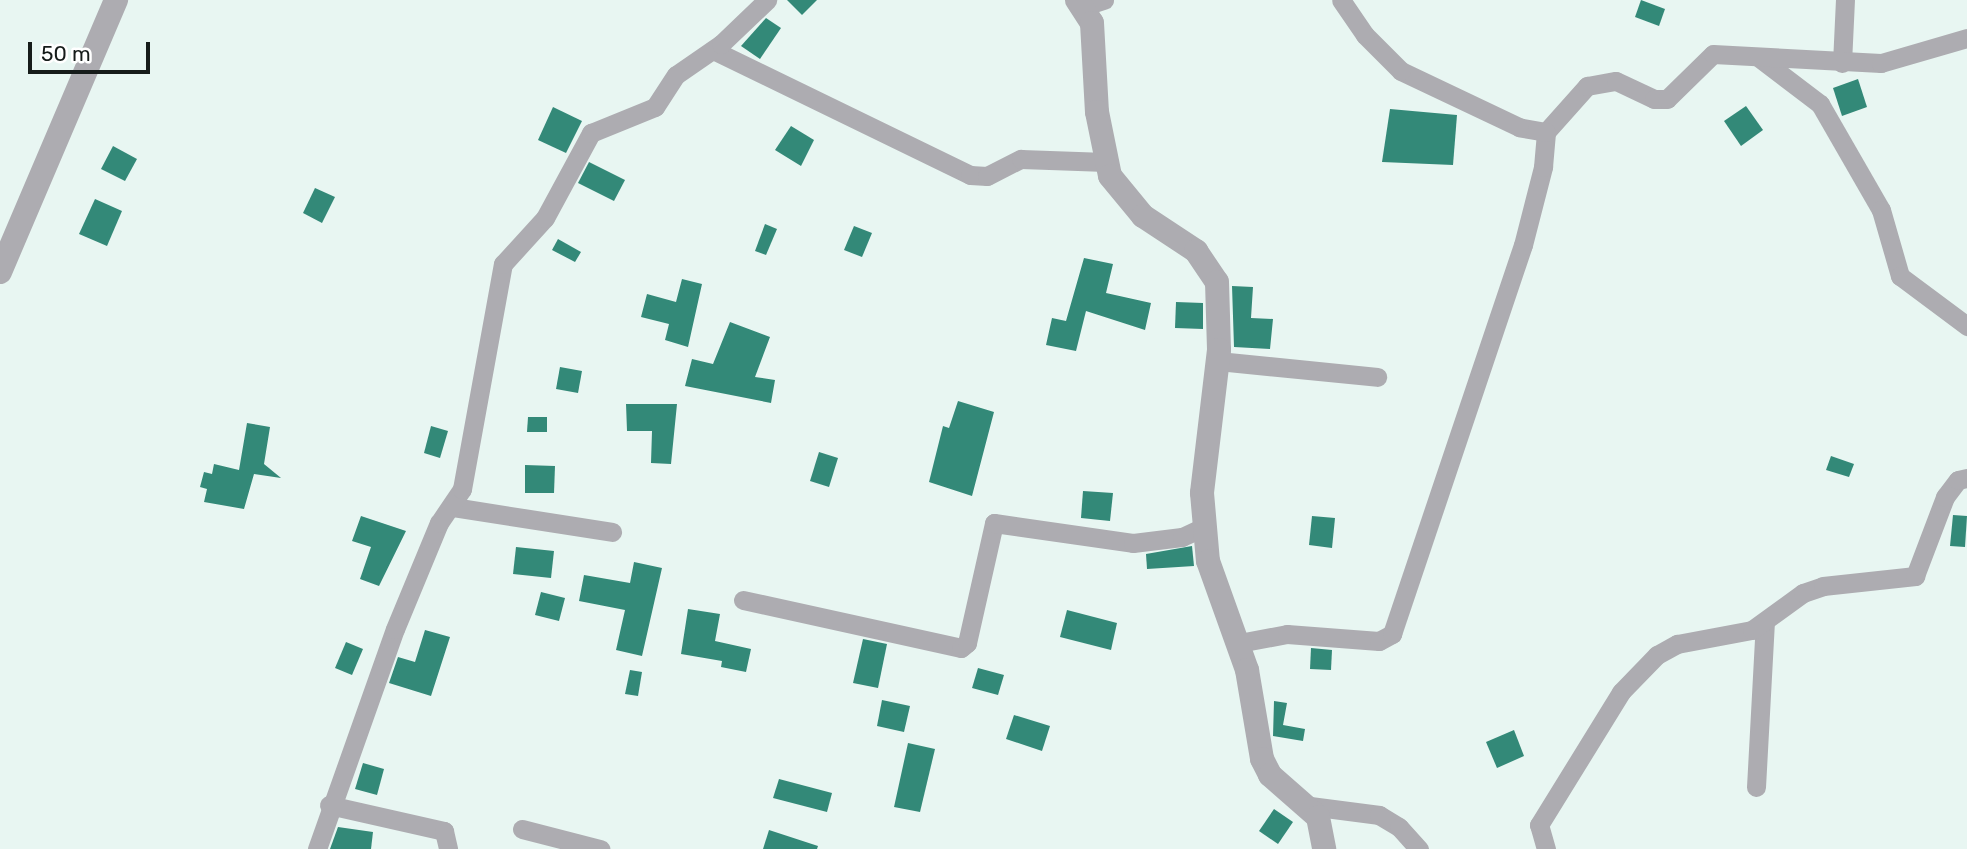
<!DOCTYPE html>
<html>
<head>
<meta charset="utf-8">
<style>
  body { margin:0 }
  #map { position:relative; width:1967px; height:849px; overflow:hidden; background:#e8f6f2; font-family:Rubik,sans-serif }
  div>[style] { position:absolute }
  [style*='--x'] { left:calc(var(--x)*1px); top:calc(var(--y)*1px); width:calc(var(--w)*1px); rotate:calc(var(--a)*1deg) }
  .building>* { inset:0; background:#338978 }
  .minor>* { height:19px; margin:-9.5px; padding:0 9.5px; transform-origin:9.5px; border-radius:9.5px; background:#adacb1 }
  .tertiary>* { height:24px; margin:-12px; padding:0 12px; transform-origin:12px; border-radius:12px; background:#adacb1 }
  span { translate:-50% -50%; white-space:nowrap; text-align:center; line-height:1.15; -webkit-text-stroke:7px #fff; paint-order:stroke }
  .scale { position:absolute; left:28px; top:42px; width:122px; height:32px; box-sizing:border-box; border:4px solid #161c1a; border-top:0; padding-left:9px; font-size:21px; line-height:24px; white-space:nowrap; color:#161c1a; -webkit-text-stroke:5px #fff; paint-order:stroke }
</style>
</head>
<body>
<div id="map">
  <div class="building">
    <div style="clip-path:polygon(787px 0,817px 0,802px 15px)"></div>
    <div style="clip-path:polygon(1641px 0,1665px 9px,1659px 26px,1635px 17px)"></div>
    <div style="clip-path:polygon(766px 18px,781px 28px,760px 59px,741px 46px)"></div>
    <div style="clip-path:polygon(1858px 79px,1867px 107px,1842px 116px,1833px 88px)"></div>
    <div style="clip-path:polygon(1746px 106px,1763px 130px,1741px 146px,1724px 121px)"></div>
    <div style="clip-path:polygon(553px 107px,582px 121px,566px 153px,538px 140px)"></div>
    <div style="clip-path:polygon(1390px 109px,1457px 115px,1453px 165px,1382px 162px)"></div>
    <div style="clip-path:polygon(791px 126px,814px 140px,801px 166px,775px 150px)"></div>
    <div style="clip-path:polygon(113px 146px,137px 159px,125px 181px,101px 169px)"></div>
    <div style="clip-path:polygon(589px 162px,625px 180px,614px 201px,578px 183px)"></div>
    <div style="clip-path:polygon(315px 188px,335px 197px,322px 223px,303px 213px)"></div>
    <div style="clip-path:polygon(95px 199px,122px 211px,107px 246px,79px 234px)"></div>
    <div style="clip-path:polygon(765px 224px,777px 229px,766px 255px,755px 251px)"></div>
    <div style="clip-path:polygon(854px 226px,872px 233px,862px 257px,844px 250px)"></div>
    <div style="clip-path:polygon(558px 239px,581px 252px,575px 262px,552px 250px)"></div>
    <div style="clip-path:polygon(1084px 258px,1113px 264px,1106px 293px,1151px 303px,1145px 330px,1086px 311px,1076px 351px,1046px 345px,1052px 318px,1066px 321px)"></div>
    <div style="clip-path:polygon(682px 279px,702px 284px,688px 347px,665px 340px,669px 324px,641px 317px,647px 294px,676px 302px)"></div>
    <div style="clip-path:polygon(1232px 286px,1253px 287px,1251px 318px,1273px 319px,1270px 349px,1234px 347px)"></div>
    <div style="clip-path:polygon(1176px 302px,1203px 303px,1203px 329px,1175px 328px)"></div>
    <div style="clip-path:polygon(730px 322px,770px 337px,755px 377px,775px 380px,771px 403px,685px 386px,692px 359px,713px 364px)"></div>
    <div style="clip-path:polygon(560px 367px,582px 371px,578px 393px,556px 389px)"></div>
    <div style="clip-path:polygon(958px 401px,994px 412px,972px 496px,929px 482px,943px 426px,949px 428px)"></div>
    <div style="clip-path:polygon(626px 404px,677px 404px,671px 464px,651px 463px,652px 431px,627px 431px)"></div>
    <div style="clip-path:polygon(528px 417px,547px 417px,547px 432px,527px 432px)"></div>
    <div style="clip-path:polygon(247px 423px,270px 427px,264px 464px,281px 478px,254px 474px,244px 509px,204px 502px,207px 489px,200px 487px,204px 472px,212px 474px,214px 464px,239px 470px)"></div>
    <div style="clip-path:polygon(431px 426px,448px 431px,440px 458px,424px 453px)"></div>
    <div style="clip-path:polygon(819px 452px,838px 458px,829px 487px,810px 481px)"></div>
    <div style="clip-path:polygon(1831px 456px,1854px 464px,1849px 477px,1826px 470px)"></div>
    <div style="clip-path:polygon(525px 465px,555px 466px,554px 493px,525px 493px)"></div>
    <div style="clip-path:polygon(1083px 491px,1113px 493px,1110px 521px,1081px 518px)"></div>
    <div style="clip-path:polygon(1953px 515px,1967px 516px,1965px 547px,1950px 546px)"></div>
    <div style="clip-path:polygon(361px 516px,406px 531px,379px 586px,360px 579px,371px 547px,352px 541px)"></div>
    <div style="clip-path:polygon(1312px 516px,1335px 518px,1332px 548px,1309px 545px)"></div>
    <div style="clip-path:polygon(1192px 546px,1194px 566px,1147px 569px,1146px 554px)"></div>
    <div style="clip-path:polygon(516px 547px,554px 551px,551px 578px,513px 574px)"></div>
    <div style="clip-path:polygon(634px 562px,662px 568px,642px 656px,616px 650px,625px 610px,579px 601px,584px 575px,630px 583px)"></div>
    <div style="clip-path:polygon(541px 592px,565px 598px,559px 621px,535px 615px)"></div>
    <div style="clip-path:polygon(688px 609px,720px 614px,715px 641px,751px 649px,746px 672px,721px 667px,722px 661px,681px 654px)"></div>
    <div style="clip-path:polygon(1067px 610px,1117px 623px,1111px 650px,1060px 637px)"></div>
    <div style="clip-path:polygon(425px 630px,450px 637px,431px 696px,389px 683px,398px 657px,415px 662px)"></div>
    <div style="clip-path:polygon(863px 639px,887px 644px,878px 688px,853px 683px)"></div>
    <div style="clip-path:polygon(346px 642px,363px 649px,352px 675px,335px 668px)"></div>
    <div style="clip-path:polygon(1311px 648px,1332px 650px,1331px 670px,1310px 669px)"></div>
    <div style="clip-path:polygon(978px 668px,1004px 675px,998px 695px,972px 688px)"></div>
    <div style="clip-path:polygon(630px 670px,642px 672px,638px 696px,625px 694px)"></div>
    <div style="clip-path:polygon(882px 700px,910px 706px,904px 732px,877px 726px)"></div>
    <div style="clip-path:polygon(1274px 701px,1287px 703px,1283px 725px,1305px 729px,1303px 741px,1273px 736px)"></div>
    <div style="clip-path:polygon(1014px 715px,1050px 726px,1042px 751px,1006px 739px)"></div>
    <div style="clip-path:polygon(1514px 730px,1524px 756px,1497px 768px,1486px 742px)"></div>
    <div style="clip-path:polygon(908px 743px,935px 749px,920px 812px,894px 807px)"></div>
    <div style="clip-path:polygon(363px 763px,384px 769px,377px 795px,355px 789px)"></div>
    <div style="clip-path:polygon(779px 779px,832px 793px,827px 812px,773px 798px)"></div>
    <div style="clip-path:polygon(1274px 809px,1293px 822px,1278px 844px,1259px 831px)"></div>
    <div style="clip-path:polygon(338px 827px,373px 832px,371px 849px,330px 849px)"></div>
    <div style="clip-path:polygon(769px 830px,818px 846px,817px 849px,763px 849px)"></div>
  </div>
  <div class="minor">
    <div style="--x:1085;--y:6;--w:20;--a:-18"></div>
    <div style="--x:713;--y:50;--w:286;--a:25.9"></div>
    <div style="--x:970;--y:175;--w:17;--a:3"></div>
    <div style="--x:987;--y:176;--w:38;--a:-27"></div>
    <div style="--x:1021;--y:159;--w:85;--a:2"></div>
    <div style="--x:1758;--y:57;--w:78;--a:37.2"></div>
    <div style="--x:1820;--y:104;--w:122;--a:60.1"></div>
    <div style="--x:1881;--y:210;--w:69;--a:73.9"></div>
    <div style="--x:1900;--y:276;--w:84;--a:36.7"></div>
    <div style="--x:1842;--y:63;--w:63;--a:-87.3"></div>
    <div style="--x:1546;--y:132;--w:62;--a:-48.3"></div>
    <div style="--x:1587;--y:86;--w:29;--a:-10"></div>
    <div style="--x:1616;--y:81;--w:42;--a:25.3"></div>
    <div style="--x:1654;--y:99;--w:13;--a:0"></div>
    <div style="--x:1667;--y:99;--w:64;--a:-44.4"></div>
    <div style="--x:1713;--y:54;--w:168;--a:3.1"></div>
    <div style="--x:1881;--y:63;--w:90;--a:-16.2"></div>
    <div style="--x:1218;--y:361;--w:160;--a:5.7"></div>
    <div style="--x:453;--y:507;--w:161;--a:8.9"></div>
    <div style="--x:743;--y:600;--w:223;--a:12.4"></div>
    <div style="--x:961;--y:648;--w:8;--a:-40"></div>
    <div style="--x:967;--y:643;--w:123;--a:-77.3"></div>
    <div style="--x:994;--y:523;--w:140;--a:8.2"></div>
    <div style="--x:1133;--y:543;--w:49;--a:-7"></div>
    <div style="--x:1182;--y:537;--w:23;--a:-25"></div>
    <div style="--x:1239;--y:643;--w:49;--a:-10.6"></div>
    <div style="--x:1287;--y:634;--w:92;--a:4.4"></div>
    <div style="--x:1379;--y:641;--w:15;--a:-28"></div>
    <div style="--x:1392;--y:634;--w:410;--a:-71.4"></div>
    <div style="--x:1523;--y:245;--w:81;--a:-75.6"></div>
    <div style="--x:1543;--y:167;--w:35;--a:-85"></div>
    <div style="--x:1546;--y:132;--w:27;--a:-170"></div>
    <div style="--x:1519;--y:127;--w:131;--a:-154.6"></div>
    <div style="--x:1401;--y:71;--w:51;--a:-135"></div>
    <div style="--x:1365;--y:35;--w:42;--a:-124.4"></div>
    <div style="--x:1756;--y:787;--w:165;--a:-86.9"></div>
    <div style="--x:329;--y:805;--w:118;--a:12.7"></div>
    <div style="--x:444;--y:831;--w:18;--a:77"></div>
    <div style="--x:1310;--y:806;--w:70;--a:7.4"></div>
    <div style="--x:1379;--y:815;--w:23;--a:31"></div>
    <div style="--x:1399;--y:827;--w:30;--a:48"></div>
    <div style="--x:522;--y:829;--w:81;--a:14.4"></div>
    <div style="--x:317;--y:849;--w:233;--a:-70.5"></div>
    <div style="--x:395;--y:629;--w:115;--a:-67.5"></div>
    <div style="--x:439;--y:523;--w:41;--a:-55.9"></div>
    <div style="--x:462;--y:489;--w:229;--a:-79.7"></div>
    <div style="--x:503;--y:264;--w:62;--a:-47.6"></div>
    <div style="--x:545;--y:218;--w:97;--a:-61.6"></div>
    <div style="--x:591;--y:133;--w:69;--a:-22.1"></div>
    <div style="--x:655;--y:107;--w:38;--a:-57"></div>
    <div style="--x:676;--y:75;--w:55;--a:-34.6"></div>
    <div style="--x:721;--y:44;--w:64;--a:-43.7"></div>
    <div style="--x:1546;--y:849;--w:25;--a:-106"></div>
    <div style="--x:1539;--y:825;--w:156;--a:-58.3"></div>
    <div style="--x:1621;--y:692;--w:52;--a:-45.8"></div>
    <div style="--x:1657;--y:655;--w:23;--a:-29"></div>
    <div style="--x:1677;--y:644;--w:76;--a:-10.6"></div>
    <div style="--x:1752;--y:630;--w:63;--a:-36"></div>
    <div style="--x:1803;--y:593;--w:21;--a:-19"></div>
    <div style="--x:1823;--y:586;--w:93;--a:-6.2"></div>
    <div style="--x:1915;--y:576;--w:85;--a:-69.2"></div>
    <div style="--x:1945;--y:497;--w:21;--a:-53"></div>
    <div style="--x:1958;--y:480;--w:9;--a:-13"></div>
  </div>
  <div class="tertiary">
    <div style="--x:1077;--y:0;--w:27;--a:57"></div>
    <div style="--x:1092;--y:23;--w:89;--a:86.8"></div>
    <div style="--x:1097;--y:112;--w:65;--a:78.5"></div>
    <div style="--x:1110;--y:176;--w:52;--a:50.5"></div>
    <div style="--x:1143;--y:216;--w:64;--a:33.4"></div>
    <div style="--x:1196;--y:251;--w:37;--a:56"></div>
    <div style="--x:1217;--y:282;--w:68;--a:88.3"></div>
    <div style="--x:1219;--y:350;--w:144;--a:96.8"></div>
    <div style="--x:1202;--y:493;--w:68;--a:85"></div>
    <div style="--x:1208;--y:561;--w:116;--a:70.3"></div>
    <div style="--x:1247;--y:670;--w:90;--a:80.4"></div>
    <div style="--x:1262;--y:759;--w:18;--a:63"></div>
    <div style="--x:1270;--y:775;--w:64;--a:41.2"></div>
    <div style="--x:1318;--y:817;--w:33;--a:79"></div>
    <div style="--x:0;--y:272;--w:296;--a:-66.9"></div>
  </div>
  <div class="scale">50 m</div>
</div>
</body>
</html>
